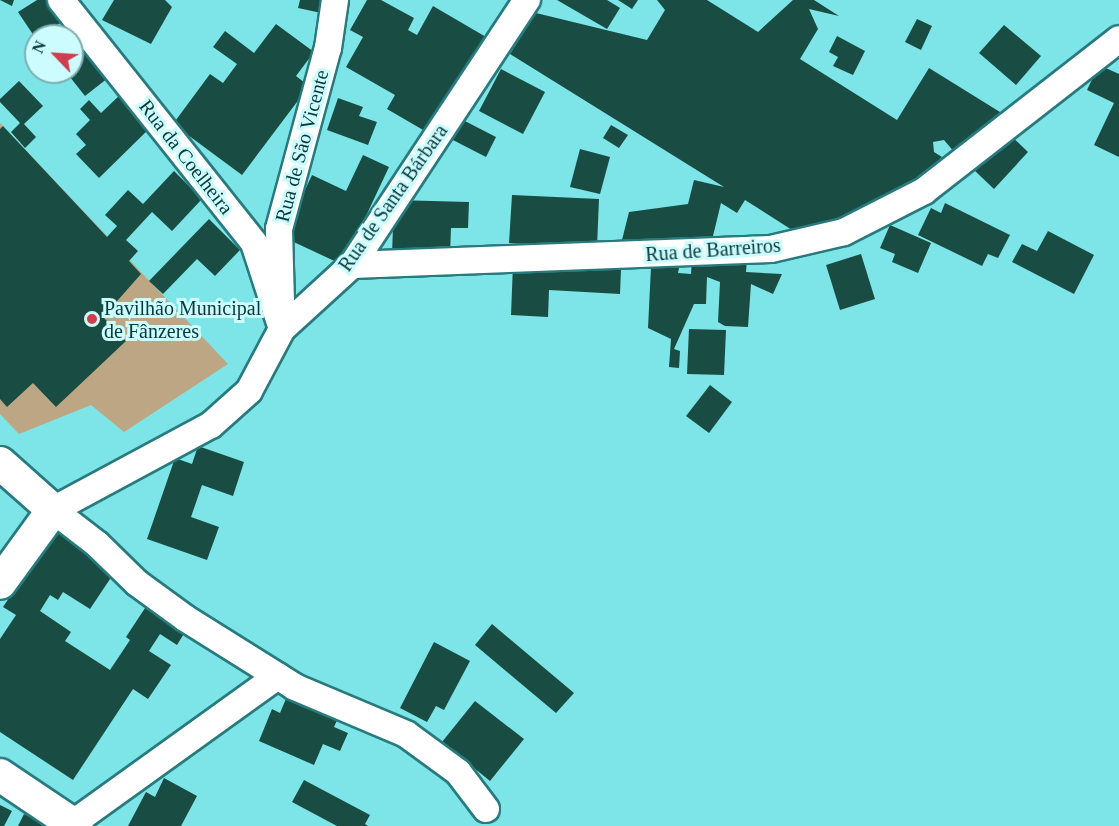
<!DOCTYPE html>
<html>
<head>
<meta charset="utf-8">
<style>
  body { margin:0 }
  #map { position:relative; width:1119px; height:826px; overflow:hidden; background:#7de4e8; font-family:Georgia,serif }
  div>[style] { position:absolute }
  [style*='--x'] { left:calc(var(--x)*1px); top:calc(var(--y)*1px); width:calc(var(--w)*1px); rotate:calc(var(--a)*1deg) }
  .green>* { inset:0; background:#bda683 }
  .building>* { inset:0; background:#194d43 }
  .roads { filter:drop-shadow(2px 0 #287a7d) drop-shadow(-2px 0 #287a7d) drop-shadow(0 2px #287a7d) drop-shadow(0 -2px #287a7d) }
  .minor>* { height:26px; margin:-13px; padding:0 13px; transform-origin:13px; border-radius:13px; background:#fff }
  .tertiary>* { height:32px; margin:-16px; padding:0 16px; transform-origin:16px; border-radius:16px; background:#fff }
  .dots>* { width:16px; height:16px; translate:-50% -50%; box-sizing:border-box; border:3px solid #ccfcfd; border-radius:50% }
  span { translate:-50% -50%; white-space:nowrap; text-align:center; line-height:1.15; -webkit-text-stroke:6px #ccfcfd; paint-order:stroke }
  .street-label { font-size:20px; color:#0a393b }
  .poi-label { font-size:20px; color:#0a393b }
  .left { translate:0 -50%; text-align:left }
  .north { position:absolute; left:24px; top:24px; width:60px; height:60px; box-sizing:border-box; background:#ccfcfd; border:2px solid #7eaeaf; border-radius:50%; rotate:295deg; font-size:16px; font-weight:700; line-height:24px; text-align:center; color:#0a393b }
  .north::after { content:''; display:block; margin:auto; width:21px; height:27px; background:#ce3e4e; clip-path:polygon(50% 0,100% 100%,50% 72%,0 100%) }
</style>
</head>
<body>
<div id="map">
  <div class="green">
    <div style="clip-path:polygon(0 123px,228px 364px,124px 432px,91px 405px,19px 434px,0 414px)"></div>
  </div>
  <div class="building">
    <div style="clip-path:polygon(0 0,14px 0,12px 6px)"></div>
    <div style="clip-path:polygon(37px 0,56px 0,68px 18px,40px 36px,36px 36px,36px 39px,18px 12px)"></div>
    <div style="clip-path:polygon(114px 0,165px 0,172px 7px,151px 44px,102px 20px)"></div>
    <div style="clip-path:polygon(300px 0,328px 0,326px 14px,298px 8px)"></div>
    <div style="clip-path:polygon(367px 0,381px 0,414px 18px,408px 30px,417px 35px,433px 6px,486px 37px,430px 134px,387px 109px,395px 95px,346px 67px,363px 37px,350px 30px)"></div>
    <div style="clip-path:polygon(557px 0,607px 0,620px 8px,607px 29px)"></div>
    <div style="clip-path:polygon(618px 0,638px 0,632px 9px)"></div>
    <div style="clip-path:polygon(657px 0,707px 0,758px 32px,793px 0,814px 0,839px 16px,809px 9px,818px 29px,800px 59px,897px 120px,929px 68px,1008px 117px,961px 160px,944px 140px,933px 142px,934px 152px,942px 157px,911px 186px,803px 237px,745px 200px,737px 213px,721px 203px,713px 236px,620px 248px,629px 212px,688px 204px,694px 180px,724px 187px,510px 54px,536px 13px,647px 40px,665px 10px)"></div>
    <div style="clip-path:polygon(917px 19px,932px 26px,921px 50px,905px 42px)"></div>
    <div style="clip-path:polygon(276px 24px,314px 52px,296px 76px,309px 86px,242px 175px,173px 124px,210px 74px,223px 83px,237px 64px,213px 47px,225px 31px,254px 53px)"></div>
    <div style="clip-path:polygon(1004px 25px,1041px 56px,1016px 85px,979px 53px)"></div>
    <div style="clip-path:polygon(837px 36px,865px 51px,853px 75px,833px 66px,838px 57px,829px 52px)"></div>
    <div style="clip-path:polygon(87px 39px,113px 74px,85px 96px,66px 72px,72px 72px,72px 51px)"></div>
    <div style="clip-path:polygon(1099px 65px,1119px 74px,1119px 157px,1094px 145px,1114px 103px,1087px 90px)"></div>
    <div style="clip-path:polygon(501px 69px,545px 92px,523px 134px,479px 111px)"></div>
    <div style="clip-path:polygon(19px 81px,43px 106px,24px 124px,36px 137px,25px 148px,11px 132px,20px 123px,0 102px,0 99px)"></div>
    <div style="clip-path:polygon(122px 93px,153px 125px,99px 178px,76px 154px,86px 145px,76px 134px,90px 120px,80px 109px,89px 100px,101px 113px)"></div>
    <div style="clip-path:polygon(338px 98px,363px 107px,359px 116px,377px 122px,368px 145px,327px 130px)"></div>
    <div style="clip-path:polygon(459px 118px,496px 137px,486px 157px,449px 138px)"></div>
    <div style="clip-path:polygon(611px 125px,628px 135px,619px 148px,603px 138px)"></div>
    <div style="clip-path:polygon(3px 126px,107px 237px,117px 226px,105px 215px,128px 190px,143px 204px,174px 171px,202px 199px,172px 231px,152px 212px,126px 240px,138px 251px,129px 261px,141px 274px,103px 317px,126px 341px,56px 407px,33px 383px,7px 407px,0 399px,0 129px)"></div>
    <div style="clip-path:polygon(1008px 133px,1028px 152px,994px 189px,974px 170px)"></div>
    <div style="clip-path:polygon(580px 149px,610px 157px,600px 194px,570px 187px)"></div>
    <div style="clip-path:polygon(363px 155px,389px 167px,343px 265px,283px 237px,312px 175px,346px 191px)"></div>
    <div style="clip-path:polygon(512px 195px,599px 199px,597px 247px,509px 243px)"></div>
    <div style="clip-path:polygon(394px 200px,469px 202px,468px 228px,451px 228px,450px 255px,392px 254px)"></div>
    <div style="clip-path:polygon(945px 203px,1010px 235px,998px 258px,988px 254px,982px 266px,918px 235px,931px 208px,941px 213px)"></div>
    <div style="clip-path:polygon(209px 219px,240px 250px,215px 276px,197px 259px,163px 294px,149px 281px)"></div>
    <div style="clip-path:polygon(890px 225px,931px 243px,918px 273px,892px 262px,895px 254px,880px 248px)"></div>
    <div style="clip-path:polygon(1048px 231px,1094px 255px,1074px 294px,1012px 262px,1022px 244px,1037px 251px)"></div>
    <div style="clip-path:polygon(861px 254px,875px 299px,840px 310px,826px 265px)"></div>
    <div style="clip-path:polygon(692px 256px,747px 259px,746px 272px,782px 274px,773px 294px,751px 284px,748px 327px,725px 326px,718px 322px,720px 282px,707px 277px,706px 304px,694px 304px,674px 349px,680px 351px,679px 368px,669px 367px,671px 339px,648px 328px,651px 267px,679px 268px,678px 273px,691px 274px)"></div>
    <div style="clip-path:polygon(513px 264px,621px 270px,620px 294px,549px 290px,548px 317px,511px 315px)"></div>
    <div style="clip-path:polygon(689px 329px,726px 330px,724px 375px,687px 374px)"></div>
    <div style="clip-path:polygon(710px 385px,732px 402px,709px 433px,686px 416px)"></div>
    <div style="clip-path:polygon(198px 446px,244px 462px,233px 496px,202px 485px,191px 517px,219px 527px,207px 560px,147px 539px,175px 458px,192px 464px)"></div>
    <div style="clip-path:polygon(54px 530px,116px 570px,90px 609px,63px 592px,58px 600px,50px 595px,40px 611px,71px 632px,65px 641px,110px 670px,130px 640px,126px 637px,149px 602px,188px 627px,177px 645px,160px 634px,149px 651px,171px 665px,148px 699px,133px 689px,73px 780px,0 732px,0 639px,16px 615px,3px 607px)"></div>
    <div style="clip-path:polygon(492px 624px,574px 693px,556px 713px,475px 645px)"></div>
    <div style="clip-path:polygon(434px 642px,470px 661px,444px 710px,436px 706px,427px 722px,400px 708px)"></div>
    <div style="clip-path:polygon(288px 694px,339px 716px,334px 727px,348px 733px,340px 751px,323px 744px,314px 765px,259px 741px,272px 709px,280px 713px)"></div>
    <div style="clip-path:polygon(475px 701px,524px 739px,490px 781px,442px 742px)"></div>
    <div style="clip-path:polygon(164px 778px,197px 796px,181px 826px,128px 826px,146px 792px,155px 797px)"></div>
    <div style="clip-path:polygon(304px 780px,370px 815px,365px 824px,368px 826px,337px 826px,292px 802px)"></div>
    <div style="clip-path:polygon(0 805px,12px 811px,4px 826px,0 826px)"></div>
    <div style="clip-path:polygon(24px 814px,49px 826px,18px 826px)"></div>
  </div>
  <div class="roads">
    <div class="minor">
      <div style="--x:61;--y:0;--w:310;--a:51.5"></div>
      <div style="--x:254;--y:243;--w:90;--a:72"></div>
      <div style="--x:352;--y:265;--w:419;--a:-2.2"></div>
      <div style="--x:771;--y:249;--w:75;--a:-13.1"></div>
      <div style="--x:844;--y:232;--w:90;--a:-27.1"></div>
      <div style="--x:924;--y:191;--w:247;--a:-37.9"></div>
      <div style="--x:281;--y:302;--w:73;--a:-91.6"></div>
      <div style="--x:279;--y:229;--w:188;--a:-74.9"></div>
      <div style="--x:328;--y:48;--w:49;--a:-81.7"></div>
      <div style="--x:486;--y:809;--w:46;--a:-127.1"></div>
      <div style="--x:458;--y:772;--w:64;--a:-143.8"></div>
      <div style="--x:406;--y:734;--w:121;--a:-157.1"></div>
      <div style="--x:295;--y:687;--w:130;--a:-147.9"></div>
      <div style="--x:185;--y:618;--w:59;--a:-143.9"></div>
      <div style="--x:137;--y:583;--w:56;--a:-135.7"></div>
      <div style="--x:97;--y:544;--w:56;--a:-142.3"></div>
      <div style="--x:53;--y:510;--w:179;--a:-28.3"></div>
      <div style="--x:211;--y:425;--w:51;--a:-41.8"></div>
      <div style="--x:249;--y:391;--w:70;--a:-62"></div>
      <div style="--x:282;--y:329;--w:95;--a:-42.4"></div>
      <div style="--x:352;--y:265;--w:318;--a:-56.6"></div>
      <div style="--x:69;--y:826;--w:257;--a:-35.7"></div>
    </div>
    <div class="tertiary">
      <div style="--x:0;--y:463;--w:71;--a:41.6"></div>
      <div style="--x:53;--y:510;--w:90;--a:126"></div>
      <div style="--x:0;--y:775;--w:92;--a:33.9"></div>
    </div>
  </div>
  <div class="dots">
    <div style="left:92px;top:319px;background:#ce3e4e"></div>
  </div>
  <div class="street-label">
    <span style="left:302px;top:146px;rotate:-75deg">Rua de São Vicente</span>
    <span style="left:186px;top:157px;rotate:52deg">Rua da Coelheira</span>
    <span style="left:393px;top:198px;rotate:-55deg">Rua de Santa Bárbara</span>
    <span style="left:713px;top:250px;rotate:-4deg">Rua de Barreiros</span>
  </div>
  <div class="poi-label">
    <span class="left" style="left:104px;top:320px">Pavilhão Municipal<br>de Fânzeres</span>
  </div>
  <div class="north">N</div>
</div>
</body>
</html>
